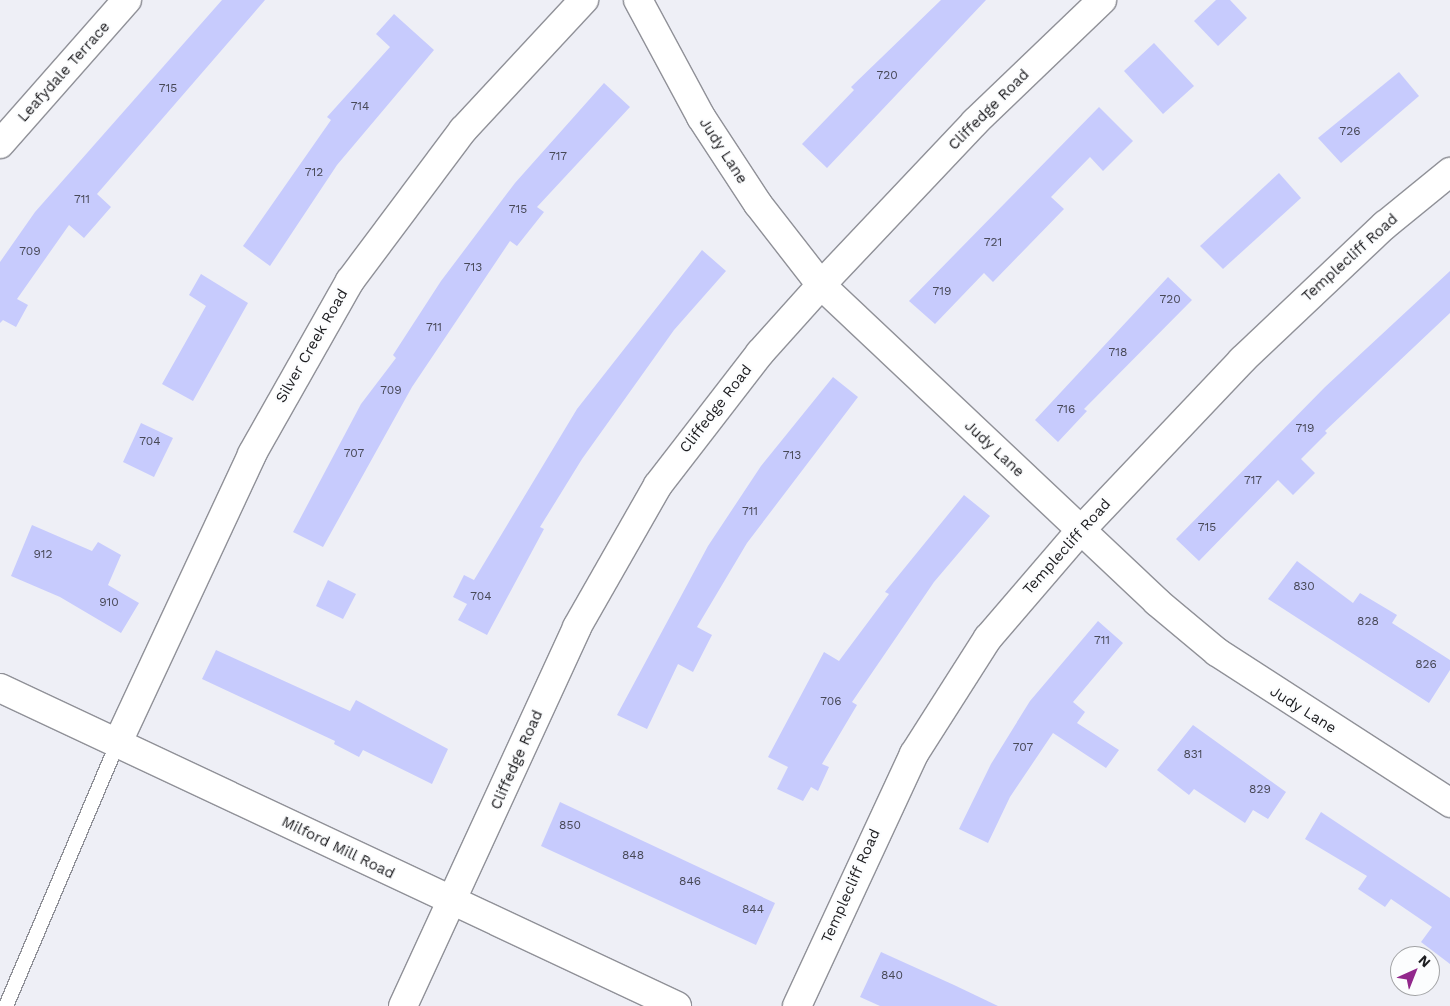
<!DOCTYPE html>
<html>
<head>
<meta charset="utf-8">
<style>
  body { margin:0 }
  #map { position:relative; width:1450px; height:1006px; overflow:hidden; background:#eeeff6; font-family:"Work Sans",sans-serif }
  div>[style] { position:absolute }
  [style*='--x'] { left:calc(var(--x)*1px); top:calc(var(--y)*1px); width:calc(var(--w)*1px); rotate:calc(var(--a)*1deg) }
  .building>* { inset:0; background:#c7cbfd }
  .roads { filter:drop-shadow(1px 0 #909198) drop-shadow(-1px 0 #909198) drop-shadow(0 1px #909198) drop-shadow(0 -1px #909198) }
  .service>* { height:14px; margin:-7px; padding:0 7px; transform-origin:7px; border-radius:7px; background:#fff }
  .minor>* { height:28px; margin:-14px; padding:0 14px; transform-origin:14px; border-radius:14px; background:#fff }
  .secondary>* { height:28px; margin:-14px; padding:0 14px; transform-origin:14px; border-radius:14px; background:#fff }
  span { translate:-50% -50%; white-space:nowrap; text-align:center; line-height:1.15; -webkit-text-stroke:4.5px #fcfdfe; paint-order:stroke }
  .number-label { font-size:12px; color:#474856 }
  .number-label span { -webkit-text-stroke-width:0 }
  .street-label { font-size:15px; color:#1c1c1f }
  .north { position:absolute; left:1390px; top:946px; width:50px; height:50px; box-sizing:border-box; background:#fcfdfe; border:1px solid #a2a3a5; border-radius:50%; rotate:44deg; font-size:14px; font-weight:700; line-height:20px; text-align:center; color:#1c1c1f }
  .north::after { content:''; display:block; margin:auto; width:18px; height:22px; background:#92288c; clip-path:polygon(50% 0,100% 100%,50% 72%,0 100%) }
</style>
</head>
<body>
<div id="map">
  <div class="building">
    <div style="clip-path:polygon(222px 0,265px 0,97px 194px,111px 207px,84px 238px,69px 225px,17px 299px,28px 305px,16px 327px,3px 320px,0 323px,0 262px,35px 212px)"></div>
    <div style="clip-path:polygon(941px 0,986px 0,827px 168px,802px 144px,854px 90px,851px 87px)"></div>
    <div style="clip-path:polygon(1216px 0,1230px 0,1247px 18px,1218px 46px,1194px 21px)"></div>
    <div style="clip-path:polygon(394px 14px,434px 50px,337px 165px,270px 266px,243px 246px,331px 120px,327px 117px,390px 47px,376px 34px)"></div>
    <div style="clip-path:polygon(1154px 43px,1194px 86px,1163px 114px,1124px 71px)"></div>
    <div style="clip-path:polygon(1399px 72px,1419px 96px,1341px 163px,1318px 138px)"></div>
    <div style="clip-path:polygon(604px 83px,630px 107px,537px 207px,544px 212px,517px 246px,510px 241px,412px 387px,323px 547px,293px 532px,361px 404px,396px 358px,393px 355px,441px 281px,515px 183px)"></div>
    <div style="clip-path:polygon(1099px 107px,1133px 141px,1103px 171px,1090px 157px,1051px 197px,1064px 209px,993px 282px,984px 273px,935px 324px,909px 301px)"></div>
    <div style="clip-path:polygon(1279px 173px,1301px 198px,1223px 269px,1200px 246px)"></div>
    <div style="clip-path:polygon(702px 250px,726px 271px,674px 330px,582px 459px,540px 527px,544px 529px,487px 635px,458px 620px,467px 604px,453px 597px,464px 575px,474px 580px,577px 409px)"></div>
    <div style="clip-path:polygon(1450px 271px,1450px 313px,1325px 431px,1327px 433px,1301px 459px,1315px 473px,1293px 495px,1278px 480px,1199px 561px,1176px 539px,1325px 387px)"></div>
    <div style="clip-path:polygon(201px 274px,248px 303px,193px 401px,162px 384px,206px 306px,189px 295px)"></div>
    <div style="clip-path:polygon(1168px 277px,1192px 300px,1084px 409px,1087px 411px,1058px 442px,1035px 420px)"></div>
    <div style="clip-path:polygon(833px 377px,858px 397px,747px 543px,697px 627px,712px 635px,693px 672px,678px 664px,647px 729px,617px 715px,708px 546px,761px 466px)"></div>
    <div style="clip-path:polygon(141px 423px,173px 438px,154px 477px,123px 462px)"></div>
    <div style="clip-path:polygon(964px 495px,990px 516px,934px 582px,852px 702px,857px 705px,822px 764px,829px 767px,818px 791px,811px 787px,803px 801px,777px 789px,788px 767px,768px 757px,824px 652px,839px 661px,889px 594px,885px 592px)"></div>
    <div style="clip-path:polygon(32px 525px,92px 551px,98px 542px,121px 555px,108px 585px,139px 603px,121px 633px,60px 597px,11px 576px)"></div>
    <div style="clip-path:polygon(1297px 561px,1353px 603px,1360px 593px,1397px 615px,1392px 623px,1450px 660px,1450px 670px,1429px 703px,1268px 599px)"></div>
    <div style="clip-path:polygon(328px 580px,356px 594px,343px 619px,316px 606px)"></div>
    <div style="clip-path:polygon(1098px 621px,1123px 643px,1073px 702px,1085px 712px,1077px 723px,1119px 750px,1106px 768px,1053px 733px,1010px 797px,988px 843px,959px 829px,991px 764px,1030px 701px)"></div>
    <div style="clip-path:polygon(216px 650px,350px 711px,356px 700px,448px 749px,432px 784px,363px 750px,359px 757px,334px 744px,335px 741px,202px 679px)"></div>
    <div style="clip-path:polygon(1193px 725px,1286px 792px,1268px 819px,1253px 810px,1245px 823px,1194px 789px,1189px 795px,1157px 770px)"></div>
    <div style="clip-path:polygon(560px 802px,775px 903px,756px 945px,541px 846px)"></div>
    <div style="clip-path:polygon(1321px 812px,1450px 898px,1450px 964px,1421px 942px,1432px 927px,1391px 899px,1385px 907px,1358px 889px,1367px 876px,1305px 839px)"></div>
    <div style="clip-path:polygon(881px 952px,954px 985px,998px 1006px,880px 1006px,860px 997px)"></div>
  </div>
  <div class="roads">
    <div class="service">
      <div style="--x:6;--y:1006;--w:287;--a:-67"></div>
    </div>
    <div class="minor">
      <div style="--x:638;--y:0;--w:133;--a:61.7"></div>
      <div style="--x:701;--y:117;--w:104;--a:56.8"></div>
      <div style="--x:758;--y:204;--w:103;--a:52.1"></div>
      <div style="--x:821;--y:285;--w:462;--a:43.3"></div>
      <div style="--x:1157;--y:602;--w:78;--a:39.8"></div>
      <div style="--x:1217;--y:652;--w:278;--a:32.9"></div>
      <div style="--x:0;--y:144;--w:192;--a:-48.6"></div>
      <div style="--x:118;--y:742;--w:318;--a:-65"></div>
      <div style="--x:252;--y:454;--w:199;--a:-60.5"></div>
      <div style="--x:350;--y:281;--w:189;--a:-53.2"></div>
      <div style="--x:463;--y:130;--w:178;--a:-47.1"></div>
      <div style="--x:403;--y:1006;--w:417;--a:-65.3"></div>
      <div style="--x:577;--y:627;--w:163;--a:-60.3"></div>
      <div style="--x:658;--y:485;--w:167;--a:-52.3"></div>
      <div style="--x:760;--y:353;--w:91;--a:-48.1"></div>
      <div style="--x:821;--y:285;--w:224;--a:-46.6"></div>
      <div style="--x:975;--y:122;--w:176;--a:-43.8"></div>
      <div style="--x:797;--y:1006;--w:278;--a:-65.1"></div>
      <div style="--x:914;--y:754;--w:138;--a:-57.5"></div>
      <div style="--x:988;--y:638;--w:141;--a:-49.3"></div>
      <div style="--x:1080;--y:531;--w:236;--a:-46.5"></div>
      <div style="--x:1242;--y:360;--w:197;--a:-43.4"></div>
      <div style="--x:1385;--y:225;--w:84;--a:-39.2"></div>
    </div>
    <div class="secondary">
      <div style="--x:0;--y:688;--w:748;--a:25.16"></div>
    </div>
  </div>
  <div class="number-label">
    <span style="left:887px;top:76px">720</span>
    <span style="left:168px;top:89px">715</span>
    <span style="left:360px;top:107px">714</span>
    <span style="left:1350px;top:132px">726</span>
    <span style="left:558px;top:157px">717</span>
    <span style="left:314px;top:173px">712</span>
    <span style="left:82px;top:200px">711</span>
    <span style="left:518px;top:210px">715</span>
    <span style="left:993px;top:243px">721</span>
    <span style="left:30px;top:252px">709</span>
    <span style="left:473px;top:268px">713</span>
    <span style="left:942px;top:292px">719</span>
    <span style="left:1170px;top:300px">720</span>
    <span style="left:434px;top:328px">711</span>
    <span style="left:1118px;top:353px">718</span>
    <span style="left:391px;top:391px">709</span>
    <span style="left:1066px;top:410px">716</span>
    <span style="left:1305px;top:429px">719</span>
    <span style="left:150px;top:442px">704</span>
    <span style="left:354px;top:454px">707</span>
    <span style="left:792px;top:456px">713</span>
    <span style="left:1253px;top:481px">717</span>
    <span style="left:750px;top:512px">711</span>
    <span style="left:1207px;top:528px">715</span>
    <span style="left:43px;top:555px">912</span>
    <span style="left:1304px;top:587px">830</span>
    <span style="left:481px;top:597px">704</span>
    <span style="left:109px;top:603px">910</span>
    <span style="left:1368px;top:622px">828</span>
    <span style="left:1102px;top:641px">711</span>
    <span style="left:1426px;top:665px">826</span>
    <span style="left:831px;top:702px">706</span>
    <span style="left:1023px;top:748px">707</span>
    <span style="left:1193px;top:755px">831</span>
    <span style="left:1260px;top:790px">829</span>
    <span style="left:570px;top:826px">850</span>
    <span style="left:633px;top:856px">848</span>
    <span style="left:690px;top:882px">846</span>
    <span style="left:753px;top:910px">844</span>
    <span style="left:892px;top:976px">840</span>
  </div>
  <div class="street-label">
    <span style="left:64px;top:72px;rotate:-48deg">Leafydale Terrace</span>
    <span style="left:989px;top:110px;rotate:-45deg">Cliffedge Road</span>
    <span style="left:723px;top:151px;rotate:57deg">Judy Lane</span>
    <span style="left:1350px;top:258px;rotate:-42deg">Templecliff Road</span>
    <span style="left:312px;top:346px;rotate:-60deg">Silver Creek Road</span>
    <span style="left:716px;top:409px;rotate:-52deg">Cliffedge Road</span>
    <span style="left:994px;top:449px;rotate:43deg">Judy Lane</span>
    <span style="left:1067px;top:547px;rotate:-48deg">Templecliff Road</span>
    <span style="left:1303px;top:710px;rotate:32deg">Judy Lane</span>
    <span style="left:517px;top:760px;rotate:-66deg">Cliffedge Road</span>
    <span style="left:338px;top:848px;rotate:26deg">Milford Mill Road</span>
    <span style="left:851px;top:886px;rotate:-66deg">Templecliff Road</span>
  </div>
  <div class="north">N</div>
</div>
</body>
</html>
